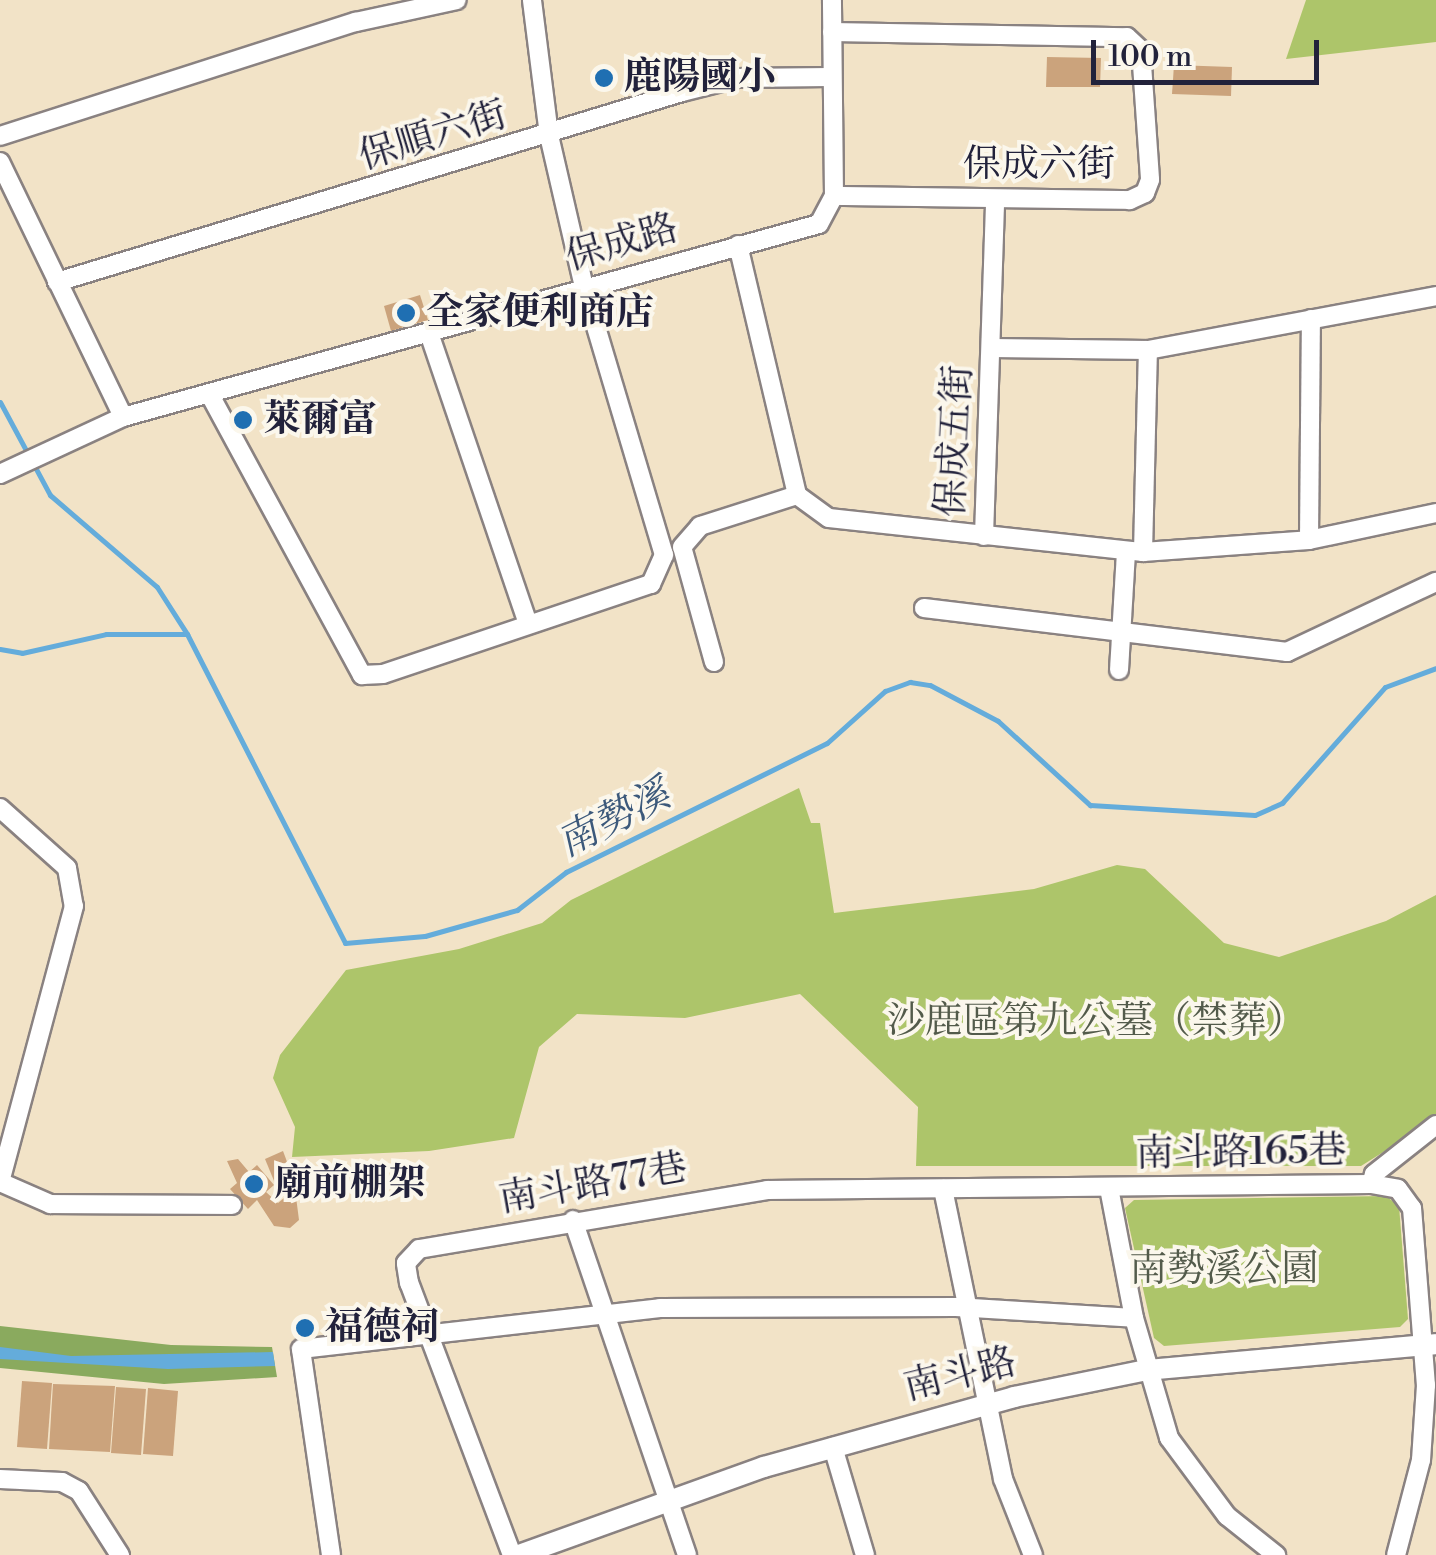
<!DOCTYPE html>
<html>
<head>
<meta charset="utf-8">
<style>
  body { margin:0 }
  #map { position:relative; width:1436px; height:1555px; overflow:hidden; background:#f2e3c7; font-family:"Libre Bodoni","Noto Serif TC",serif }
  div>[style] { position:absolute }
  [style*='--x'] { left:calc(var(--x)*1px); top:calc(var(--y)*1px); width:calc(var(--w)*1px); rotate:calc(var(--a)*1deg) }
  .green>* { inset:0; background:#adc56a }
  .forest>* { inset:0; background:#8aaa5e }
  .water>* { inset:0; background:#64acdb }
  .stream>* { height:5px; margin:-2.5px; padding:0 2.5px; transform-origin:2.5px; border-radius:2.5px; background:#64acdb }
  .building>* { inset:0; background:#cba37c }
  .roads { filter:drop-shadow(2px 0 #8a8281) drop-shadow(-2px 0 #8a8281) drop-shadow(0 2px #8a8281) drop-shadow(0 -2px #8a8281) }
  .minor>* { height:18px; margin:-9px; padding:0 9px; transform-origin:9px; border-radius:9px; background:#fff }
  .tertiary>* { height:20px; margin:-10px; padding:0 10px; transform-origin:10px; border-radius:10px; background:#fff }
  .dots>* { width:28px; height:28px; translate:-50% -50%; box-sizing:border-box; border:5px solid #fbf7ec; border-radius:50% }
  span { translate:-50% -50%; white-space:nowrap; text-align:center; line-height:1.15; -webkit-text-stroke:8px #fbf7ec; paint-order:stroke }
  .poi-label { font-size:38px; color:#22223b; font-weight:700 }
  .left { translate:0 -50%; text-align:left }
  .street-label { font-size:38px; color:#22223b }
  .park-label { font-size:38px; color:#535b4b }
  .water-label { font-size:40px; color:#3c597b; font-style:italic }
  .scale { position:absolute; left:1091px; top:40px; width:228px; height:45px; box-sizing:border-box; border:5px solid #22223b; border-top:0; padding-left:12px; font-size:30px; line-height:35px; white-space:nowrap; color:#22223b; -webkit-text-stroke:8px #fbf7ec; paint-order:stroke }
</style>
</head>
<body>
<div id="map">
  <div class="green">
    <div style="clip-path:polygon(1306px 0,1436px 0,1436px 42px,1286px 59px)"></div>
    <div style="clip-path:polygon(799px 788px,811px 823px,820px 823px,834px 913px,1034px 889px,1117px 865px,1145px 869px,1224px 943px,1279px 957px,1386px 921px,1436px 895px,1436px 1119px,1361px 1166px,916px 1166px,918px 1107px,800px 994px,685px 1018px,577px 1014px,539px 1047px,514px 1138px,429px 1151px,292px 1157px,295px 1127px,273px 1078px,280px 1055px,346px 970px,459px 949px,542px 923px,571px 900px)"></div>
    <div style="clip-path:polygon(1386px 1196px,1399px 1206px,1408px 1319px,1400px 1327px,1164px 1346px,1154px 1338px,1125px 1208px,1134px 1200px)"></div>
  </div>
  <div class="forest">
    <div style="clip-path:polygon(0 1326px,171px 1345px,272px 1347px,277px 1377px,164px 1384px,0 1368px)"></div>
  </div>
  <div class="water">
    <div style="clip-path:polygon(0 1347px,71px 1356px,273px 1352px,275px 1366px,168px 1369px,0 1359px)"></div>
  </div>
  <div class="stream">
    <div style="--x:0;--y:402;--w:106;--a:61.7"></div>
    <div style="--x:50;--y:495;--w:141;--a:40.7"></div>
    <div style="--x:157;--y:587;--w:56;--a:57.4"></div>
    <div style="--x:187;--y:634;--w:347;--a:62.9"></div>
    <div style="--x:345;--y:943;--w:80;--a:-5"></div>
    <div style="--x:425;--y:936;--w:96;--a:-15.8"></div>
    <div style="--x:517;--y:910;--w:62;--a:-37.8"></div>
    <div style="--x:566;--y:872;--w:291;--a:-26.3"></div>
    <div style="--x:827;--y:743;--w:78;--a:-41.9"></div>
    <div style="--x:885;--y:691;--w:27;--a:-20"></div>
    <div style="--x:910;--y:682;--w:20;--a:9"></div>
    <div style="--x:930;--y:685;--w:77;--a:27.9"></div>
    <div style="--x:998;--y:721;--w:125;--a:42.4"></div>
    <div style="--x:1090;--y:805;--w:165;--a:3.5"></div>
    <div style="--x:1255;--y:815;--w:30;--a:-24"></div>
    <div style="--x:1282;--y:803;--w:155;--a:-48.4"></div>
    <div style="--x:1385;--y:687;--w:54;--a:-20.4"></div>
    <div style="--x:0;--y:649;--w:22;--a:10"></div>
    <div style="--x:22;--y:653;--w:86;--a:-12.7"></div>
    <div style="--x:106;--y:634;--w:81;--a:0"></div>
  </div>
  <div class="building">
    <div style="clip-path:polygon(1047px 57px,1101px 58px,1100px 87px,1046px 87px)"></div>
    <div style="clip-path:polygon(1174px 65px,1232px 67px,1231px 96px,1172px 94px)"></div>
    <div style="clip-path:polygon(420px 295px,428px 320px,391px 331px,384px 306px)"></div>
    <div style="clip-path:polygon(283px 1151px,296px 1186px,279px 1193px,265px 1159px)"></div>
    <div style="clip-path:polygon(238px 1159px,249px 1172px,257px 1165px,274px 1185px,266px 1192px,278px 1203px,295px 1189px,299px 1220px,290px 1228px,274px 1226px,257px 1200px,248px 1209px,230px 1189px,237px 1183px,227px 1161px)"></div>
    <div style="clip-path:polygon(22px 1381px,52px 1383px,47px 1449px,17px 1447px)"></div>
    <div style="clip-path:polygon(53px 1384px,115px 1386px,110px 1452px,49px 1449px)"></div>
    <div style="clip-path:polygon(116px 1387px,146px 1389px,141px 1455px,111px 1453px)"></div>
    <div style="clip-path:polygon(148px 1388px,178px 1391px,173px 1456px,143px 1454px)"></div>
  </div>
  <div class="roads">
    <div class="minor">
      <div style="--x:832;--y:32;--w:295;--a:1"></div>
      <div style="--x:1127;--y:37;--w:19;--a:43"></div>
      <div style="--x:1141;--y:50;--w:130;--a:86"></div>
      <div style="--x:1150;--y:180;--w:14;--a:111"></div>
      <div style="--x:1145;--y:193;--w:17;--a:155"></div>
      <div style="--x:1130;--y:200;--w:296;--a:-179.2"></div>
      <div style="--x:0;--y:136;--w:374;--a:-17.8"></div>
      <div style="--x:356;--y:22;--w:103;--a:-12.3"></div>
      <div style="--x:0;--y:162;--w:283;--a:64.2"></div>
      <div style="--x:738;--y:245;--w:257;--a:76.7"></div>
      <div style="--x:797;--y:495;--w:39;--a:36"></div>
      <div style="--x:829;--y:518;--w:316;--a:6.2"></div>
      <div style="--x:1143;--y:552;--w:166;--a:-4.1"></div>
      <div style="--x:1309;--y:540;--w:130;--a:-12"></div>
      <div style="--x:57;--y:282;--w:653;--a:-16.91"></div>
      <div style="--x:682;--y:92;--w:57;--a:-14.3"></div>
      <div style="--x:737;--y:78;--w:93;--a:-0.6"></div>
      <div style="--x:429;--y:333;--w:307;--a:71.2"></div>
      <div style="--x:992;--y:348;--w:156;--a:0.7"></div>
      <div style="--x:1148;--y:350;--w:293;--a:-10.6"></div>
      <div style="--x:210;--y:395;--w:319;--a:61.5"></div>
      <div style="--x:362;--y:675;--w:21;--a:-3"></div>
      <div style="--x:383;--y:674;--w:283;--a:-18.6"></div>
      <div style="--x:651;--y:584;--w:32;--a:-66"></div>
      <div style="--x:664;--y:555;--w:280;--a:-106.6"></div>
      <div style="--x:584;--y:287;--w:156;--a:-103"></div>
      <div style="--x:549;--y:135;--w:136;--a:-97.2"></div>
      <div style="--x:0;--y:474;--w:136;--a:-24.9"></div>
      <div style="--x:123;--y:417;--w:722;--a:-15.5"></div>
      <div style="--x:819;--y:224;--w:32;--a:-62"></div>
      <div style="--x:834;--y:196;--w:196;--a:-90.6"></div>
      <div style="--x:984;--y:536;--w:337;--a:-88.1"></div>
      <div style="--x:1309;--y:540;--w:221;--a:-89.5"></div>
      <div style="--x:1143;--y:552;--w:202;--a:-88.6"></div>
      <div style="--x:924;--y:608;--w:366;--a:6.9"></div>
      <div style="--x:1287;--y:652;--w:165;--a:-25.2"></div>
      <div style="--x:714;--y:662;--w:119;--a:-105.5"></div>
      <div style="--x:682;--y:547;--w:28;--a:-49"></div>
      <div style="--x:700;--y:526;--w:102;--a:-17.7"></div>
      <div style="--x:1119;--y:670;--w:119;--a:-86.6"></div>
      <div style="--x:0;--y:808;--w:90;--a:41.8"></div>
      <div style="--x:67;--y:868;--w:39;--a:80"></div>
      <div style="--x:74;--y:906;--w:286;--a:105"></div>
      <div style="--x:0;--y:1182;--w:55;--a:23.7"></div>
      <div style="--x:50;--y:1204;--w:182;--a:0.3"></div>
      <div style="--x:1371;--y:1184;--w:10;--a:-73"></div>
      <div style="--x:1374;--y:1174;--w:79;--a:-38.3"></div>
      <div style="--x:1109;--y:1188;--w:132;--a:79.1"></div>
      <div style="--x:1134;--y:1318;--w:125;--a:73.7"></div>
      <div style="--x:1169;--y:1438;--w:97;--a:53.4"></div>
      <div style="--x:1227;--y:1516;--w:63;--a:38.5"></div>
      <div style="--x:943;--y:1189;--w:296;--a:78.3"></div>
      <div style="--x:1003;--y:1479;--w:82;--a:68.5"></div>
      <div style="--x:573;--y:1220;--w:354;--a:71.2"></div>
      <div style="--x:833;--y:1447;--w:113;--a:73.5"></div>
      <div style="--x:0;--y:1479;--w:62;--a:2.8"></div>
      <div style="--x:62;--y:1482;--w:19;--a:28"></div>
      <div style="--x:79;--y:1491;--w:76;--a:57.4"></div>
      <div style="--x:331;--y:1555;--w:208;--a:-98.3"></div>
      <div style="--x:301;--y:1349;--w:361;--a:-6.5"></div>
      <div style="--x:660;--y:1308;--w:296;--a:-0.2"></div>
      <div style="--x:956;--y:1307;--w:178;--a:3.5"></div>
      <div style="--x:512;--y:1555;--w:291;--a:-110.7"></div>
      <div style="--x:409;--y:1283;--w:20;--a:-99"></div>
      <div style="--x:406;--y:1263;--w:19;--a:-47"></div>
      <div style="--x:419;--y:1249;--w:353;--a:-9.6"></div>
      <div style="--x:767;--y:1190;--w:604;--a:-0.57"></div>
      <div style="--x:1371;--y:1184;--w:27;--a:10"></div>
      <div style="--x:1398;--y:1189;--w:24;--a:54"></div>
      <div style="--x:1412;--y:1208;--w:178;--a:85.5"></div>
      <div style="--x:1426;--y:1385;--w:75;--a:93.8"></div>
      <div style="--x:1421;--y:1460;--w:98;--a:104.7"></div>
    </div>
    <div class="tertiary">
      <div style="--x:519;--y:1555;--w:260;--a:-19.8"></div>
      <div style="--x:764;--y:1467;--w:260;--a:-15.6"></div>
      <div style="--x:1014;--y:1397;--w:136;--a:-11.5"></div>
      <div style="--x:1147;--y:1370;--w:290;--a:-5.1"></div>
    </div>
  </div>
  <div class="dots">
    <div style="left:604px;top:78px;background:#1f6fb2"></div>
    <div style="left:406px;top:313px;background:#1f6fb2"></div>
    <div style="left:243px;top:420px;background:#1f6fb2"></div>
    <div style="left:254px;top:1184px;background:#1f6fb2"></div>
    <div style="left:305px;top:1328px;background:#1f6fb2"></div>
  </div>
  <div class="poi-label">
    <span class="left" style="left:624px;top:78px">鹿陽國小</span>
    <span class="left" style="left:426px;top:313px">全家便利商店</span>
    <span class="left" style="left:263px;top:420px">萊爾富</span>
    <span class="left" style="left:274px;top:1184px">廟前棚架</span>
    <span class="left" style="left:325px;top:1328px">福德祠</span>
  </div>
  <div class="street-label">
    <span style="left:433px;top:136px;rotate:-17deg">保順六街</span>
    <span style="left:1039px;top:165px">保成六街</span>
    <span style="left:622px;top:243px;rotate:-16deg">保成路</span>
    <span style="left:955px;top:441px;rotate:-87deg">保成五街</span>
    <span style="left:1241px;top:1153px;rotate:-1deg">南斗路165巷</span>
    <span style="left:593px;top:1184px;rotate:-10deg">南斗路77巷</span>
    <span style="left:960px;top:1375px;rotate:-14deg">南斗路</span>
  </div>
  <div class="park-label">
    <span style="left:1096px;top:1022px">沙鹿區第九公墓（禁葬）</span>
    <span style="left:1224px;top:1270px">南勢溪公園</span>
  </div>
  <div class="water-label">
    <span style="left:614px;top:819px;rotate:-27deg">南勢溪</span>
  </div>
  <div class="scale">100 m</div>
</div>
</body>
</html>
